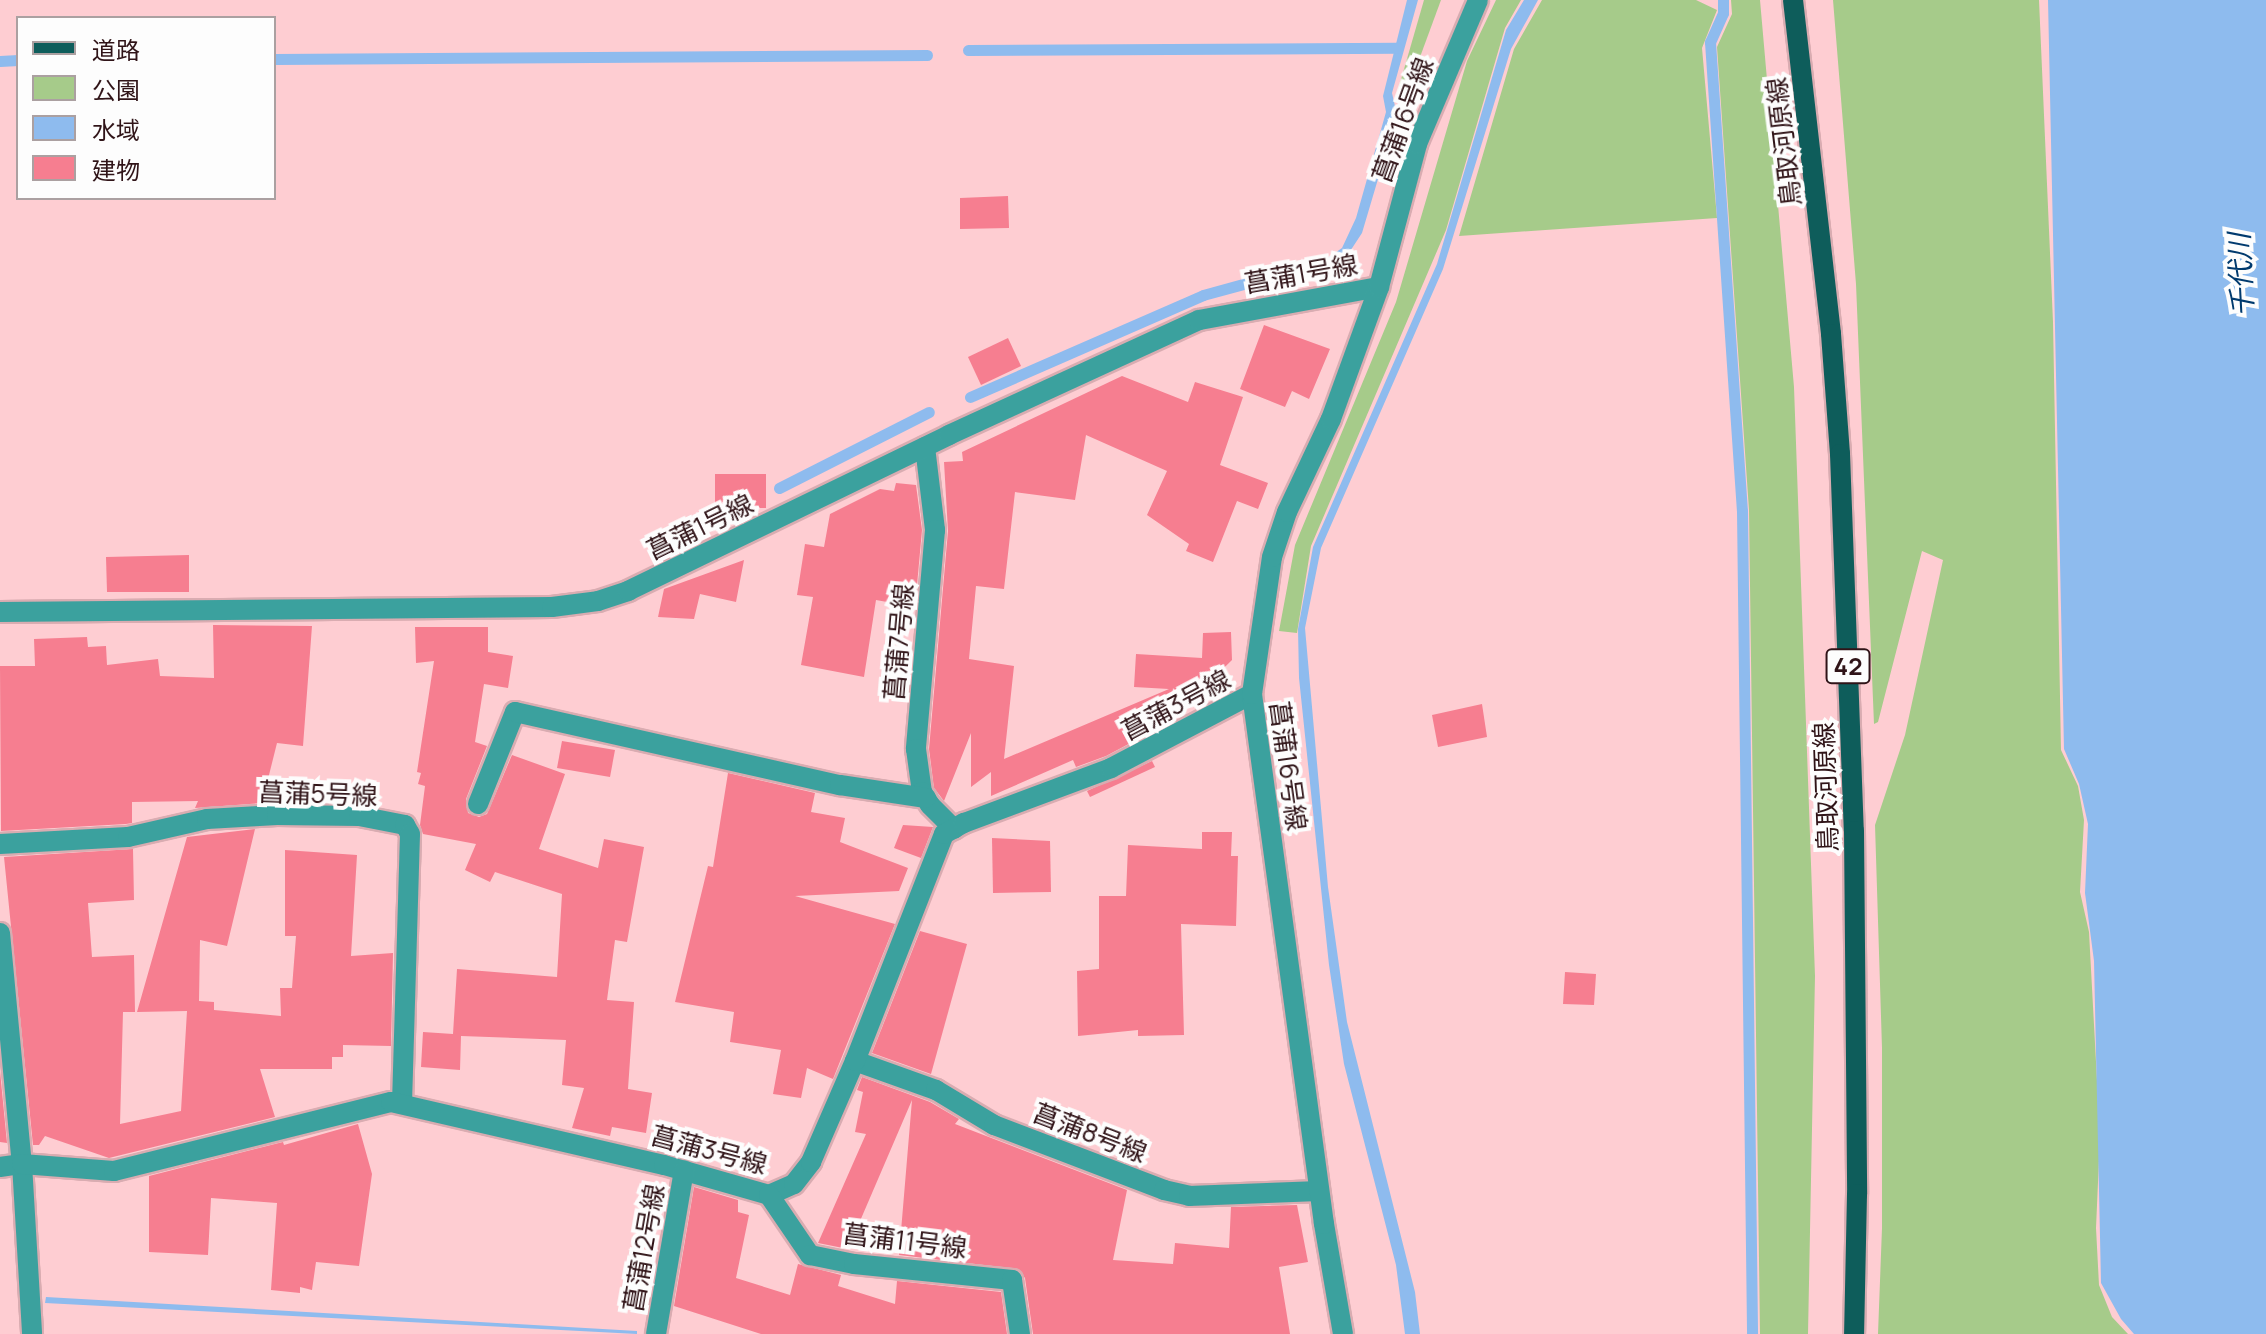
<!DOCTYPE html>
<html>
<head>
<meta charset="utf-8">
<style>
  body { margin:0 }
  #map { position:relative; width:2266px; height:1334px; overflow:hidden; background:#fecdd2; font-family:Manrope,"Noto Sans JP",sans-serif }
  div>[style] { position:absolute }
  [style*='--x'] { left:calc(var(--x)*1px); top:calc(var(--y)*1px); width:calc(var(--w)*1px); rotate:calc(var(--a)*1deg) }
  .green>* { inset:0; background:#a6cb8a }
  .water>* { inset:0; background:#8ebbee }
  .stream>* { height:11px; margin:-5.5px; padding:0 5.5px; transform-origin:5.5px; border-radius:5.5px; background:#8ebbee }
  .building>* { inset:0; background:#f67e90 }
  .roads { filter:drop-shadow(2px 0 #d9acb1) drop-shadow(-2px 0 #d9acb1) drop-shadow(0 2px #d9acb1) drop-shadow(0 -2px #d9acb1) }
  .minor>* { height:20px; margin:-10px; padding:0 10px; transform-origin:10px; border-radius:10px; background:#3ba19e }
  .major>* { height:20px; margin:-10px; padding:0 10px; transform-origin:10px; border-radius:10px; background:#0e5d5b }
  span { translate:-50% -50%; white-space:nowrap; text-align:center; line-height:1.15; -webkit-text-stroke:8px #fdfdfd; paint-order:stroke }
  .shield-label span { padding:2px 6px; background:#fdfdfd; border:2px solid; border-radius:6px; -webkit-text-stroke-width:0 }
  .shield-label { font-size:24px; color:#301418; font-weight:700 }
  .street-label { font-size:26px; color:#301418 }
  .water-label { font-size:28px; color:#003a6e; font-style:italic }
  .legend { position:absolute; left:16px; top:16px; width:260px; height:184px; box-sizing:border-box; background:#fdfdfd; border:2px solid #aba0a1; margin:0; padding:10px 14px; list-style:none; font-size:24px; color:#301418 }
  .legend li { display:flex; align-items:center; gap:16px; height:40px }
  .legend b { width:40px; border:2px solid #aba0a1 }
</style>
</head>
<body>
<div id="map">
  <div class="green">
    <div style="clip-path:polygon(1424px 0,1441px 0,1402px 106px,1398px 90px)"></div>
    <div style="clip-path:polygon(1496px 0,1521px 0,1505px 28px,1446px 230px,1311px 546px,1297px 633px,1279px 631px,1295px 545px,1396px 302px,1467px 61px)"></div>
    <div style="clip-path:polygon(1542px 0,1696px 0,1717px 10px,1702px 48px,1717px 218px,1459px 236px,1514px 49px)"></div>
    <div style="clip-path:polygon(1731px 0,1760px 0,1794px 387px,1815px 976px,1808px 1334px,1760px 1334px,1749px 510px,1717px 47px,1732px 14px)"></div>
    <div style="clip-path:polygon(1833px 0,2039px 0,2053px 322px,2061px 750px,2078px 786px,2084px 820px,2080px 892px,2089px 932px,2100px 1136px,2096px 1228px,2099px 1285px,2112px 1317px,2128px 1334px,1878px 1334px,1882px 1228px,1882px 1048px,1875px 825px,1905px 735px,1943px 560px,1922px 551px,1878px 722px,1874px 724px,1856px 284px)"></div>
  </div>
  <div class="water">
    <div style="clip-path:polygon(1407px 0,1418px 0,1392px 93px,1397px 115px,1362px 233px,1343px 262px,1313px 280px,1299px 278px,1342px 248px,1356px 218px,1386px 112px,1383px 96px)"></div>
    <div style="clip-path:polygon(1524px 0,1538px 0,1511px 49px,1443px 269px,1321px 548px,1305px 628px,1328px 887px,1347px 1022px,1415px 1292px,1420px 1334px,1405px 1334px,1396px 1265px,1344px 1064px,1329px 965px,1299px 678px,1298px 629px,1313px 547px,1437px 264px,1506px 30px)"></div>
    <div style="clip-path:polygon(2048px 0,2266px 0,2266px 1334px,2134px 1334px,2121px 1319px,2101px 1283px,2094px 961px,2085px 893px,2088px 824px,2079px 784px,2064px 749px)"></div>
    <div style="clip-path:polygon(46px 1297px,637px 1331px,637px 1334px,45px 1303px)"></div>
  </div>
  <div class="stream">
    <div style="--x:1723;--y:0;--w:13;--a:90"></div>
    <div style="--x:1723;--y:13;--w:32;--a:114"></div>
    <div style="--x:1710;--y:42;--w:470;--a:86.1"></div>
    <div style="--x:1742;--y:511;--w:823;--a:89.3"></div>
    <div style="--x:968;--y:50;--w:429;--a:-0.3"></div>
    <div style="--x:274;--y:59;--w:653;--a:-0.35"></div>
    <div style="--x:0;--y:61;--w:18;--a:-3"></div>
    <div style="--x:970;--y:397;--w:254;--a:-23.6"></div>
    <div style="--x:1203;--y:295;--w:46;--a:-15.3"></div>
    <div style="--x:1247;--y:283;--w:68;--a:-8.5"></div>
    <div style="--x:779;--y:488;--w:168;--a:-26.9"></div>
  </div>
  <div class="building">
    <div style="clip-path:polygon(1008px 196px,1009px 228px,960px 229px,960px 198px)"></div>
    <div style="clip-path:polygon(1264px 325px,1330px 349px,1309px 399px,1292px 391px,1285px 407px,1240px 389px)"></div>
    <div style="clip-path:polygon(1008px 338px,1021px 366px,981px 385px,968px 357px)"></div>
    <div style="clip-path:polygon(1122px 376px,1188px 402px,1195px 382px,1243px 397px,1220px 465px,1268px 483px,1258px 509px,1237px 501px,1213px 562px,1186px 551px,1189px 544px,1147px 515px,1167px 471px,1086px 435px,1075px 500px,1015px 492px,1004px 589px,976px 586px,969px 659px,1014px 666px,1004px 759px,1169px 689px,1134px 687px,1136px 654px,1202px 658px,1203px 633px,1231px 632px,1232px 660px,1168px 723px,1106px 756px,1076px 767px,1073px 760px,991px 796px,991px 772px,971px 787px,971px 733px,944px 801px,934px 788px,929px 749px,948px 531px,944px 462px,963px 461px,962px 452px)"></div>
    <div style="clip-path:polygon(715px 474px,766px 474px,766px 508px,715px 508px)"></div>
    <div style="clip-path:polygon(896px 483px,916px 485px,922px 530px,915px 607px,876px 600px,864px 677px,801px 665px,813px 597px,797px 595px,805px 544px,824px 547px,830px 514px,880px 489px,894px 491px)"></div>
    <div style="clip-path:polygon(189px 555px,189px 592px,107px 592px,106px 557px)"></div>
    <div style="clip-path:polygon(744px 560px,736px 602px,700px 594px,694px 619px,658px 617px,664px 589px)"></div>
    <div style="clip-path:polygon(213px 625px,312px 626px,303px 746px,277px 743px,262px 803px,195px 808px,198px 801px,132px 802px,132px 823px,126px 824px,1px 831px,0 666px,35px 666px,34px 639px,87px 637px,88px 647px,106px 646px,107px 665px,158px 659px,160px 676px,214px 678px)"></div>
    <div style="clip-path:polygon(415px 627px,488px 627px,488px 652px,513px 656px,508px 688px,484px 684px,475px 742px,487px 746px,466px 799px,468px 813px,479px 817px,487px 814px,512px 755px,565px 774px,539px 849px,598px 868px,604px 839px,644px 847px,627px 942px,615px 940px,607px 1000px,634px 1002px,628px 1089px,652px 1093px,646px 1133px,612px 1127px,610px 1136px,572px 1128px,584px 1088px,562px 1085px,566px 1040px,461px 1036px,460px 1070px,421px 1067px,423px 1032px,453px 1034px,457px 969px,557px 977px,562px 894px,495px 872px,490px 882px,465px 870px,476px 844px,423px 834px,420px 825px,425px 786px,418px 784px,421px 773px,417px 772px,434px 661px,416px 663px)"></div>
    <div style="clip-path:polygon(1482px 704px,1487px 737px,1438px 747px,1432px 715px)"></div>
    <div style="clip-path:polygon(562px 741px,615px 750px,610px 777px,557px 768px)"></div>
    <div style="clip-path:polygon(1152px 761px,1155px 767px,1090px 797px,1087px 791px)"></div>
    <div style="clip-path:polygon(728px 773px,815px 793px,811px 812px,845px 818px,840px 842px,908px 868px,899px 891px,795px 896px,895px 924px,833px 1079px,807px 1068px,801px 1098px,773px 1094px,781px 1050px,730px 1042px,734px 1012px,675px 1002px,708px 866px,713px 867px)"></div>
    <div style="clip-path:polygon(903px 825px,933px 827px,921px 858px,894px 848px)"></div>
    <div style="clip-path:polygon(255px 829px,227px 946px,200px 940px,199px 1001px,214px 1002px,214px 1010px,281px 1016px,280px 988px,292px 988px,296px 936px,285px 936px,285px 850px,357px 855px,351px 956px,393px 953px,391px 1046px,343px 1045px,343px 1057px,332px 1057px,332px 1069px,260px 1069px,275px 1117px,109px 1158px,45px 1136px,39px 1145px,33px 1145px,4px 857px,133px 849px,134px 900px,88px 903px,92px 957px,134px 955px,135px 1012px,123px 1012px,120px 1124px,181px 1111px,187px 1011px,137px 1012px,187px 837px)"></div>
    <div style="clip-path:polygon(1202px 832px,1232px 832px,1231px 856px,1238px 856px,1236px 926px,1181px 924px,1184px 1035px,1138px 1036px,1138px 1030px,1078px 1036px,1077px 971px,1099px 969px,1099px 896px,1126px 896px,1128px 845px,1202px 849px)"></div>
    <div style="clip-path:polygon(992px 838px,1050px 841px,1051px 892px,993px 893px)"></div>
    <div style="clip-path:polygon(920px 931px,967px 944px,931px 1074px,872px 1053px)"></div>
    <div style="clip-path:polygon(1565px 972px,1596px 974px,1594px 1005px,1563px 1004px)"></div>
    <div style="clip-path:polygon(0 1071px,7px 1143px,0 1142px)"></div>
    <div style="clip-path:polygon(862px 1077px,930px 1102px,959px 1119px,955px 1124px,1127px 1190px,1113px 1260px,1173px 1264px,1175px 1243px,1229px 1248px,1231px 1207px,1297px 1205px,1308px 1262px,1279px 1267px,1290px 1334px,1033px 1334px,1025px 1278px,1018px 1269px,899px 1255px,912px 1100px,848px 1249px,818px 1243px,866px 1134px,855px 1132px,863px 1092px,857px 1090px)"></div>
    <div style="clip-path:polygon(358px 1124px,372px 1174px,359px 1266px,316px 1262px,312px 1290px,300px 1287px,300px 1293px,271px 1290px,277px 1203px,211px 1198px,208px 1255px,149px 1252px,149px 1176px,283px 1142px,284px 1145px)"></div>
    <div style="clip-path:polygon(694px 1187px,738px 1200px,738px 1212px,749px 1215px,736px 1278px,790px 1295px,798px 1264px,841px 1275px,838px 1286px,895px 1304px,897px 1281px,1001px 1292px,1007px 1334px,761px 1334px,674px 1306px)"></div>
  </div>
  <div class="roads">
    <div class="minor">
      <div style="--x:925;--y:447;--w:84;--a:83.1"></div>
      <div style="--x:935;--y:530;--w:220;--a:95"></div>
      <div style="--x:916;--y:749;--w:43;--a:82.1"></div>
      <div style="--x:922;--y:792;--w:15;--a:58"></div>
      <div style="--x:930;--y:805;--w:34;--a:45"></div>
      <div style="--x:0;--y:612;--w:552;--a:-0.52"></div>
      <div style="--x:552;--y:607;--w:46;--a:-7.4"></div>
      <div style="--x:598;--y:601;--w:32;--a:-18"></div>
      <div style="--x:628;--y:591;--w:357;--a:-25.9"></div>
      <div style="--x:949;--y:435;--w:275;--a:-24.7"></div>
      <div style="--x:1199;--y:320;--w:183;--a:-10.4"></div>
      <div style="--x:478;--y:804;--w:99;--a:-68.1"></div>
      <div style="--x:515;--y:712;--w:333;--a:12.7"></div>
      <div style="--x:840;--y:785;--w:87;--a:8.6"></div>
      <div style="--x:0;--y:844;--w:128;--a:-3.1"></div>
      <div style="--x:128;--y:837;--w:81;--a:-12.8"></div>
      <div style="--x:207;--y:819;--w:70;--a:-3.3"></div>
      <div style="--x:277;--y:815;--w:82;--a:0.7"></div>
      <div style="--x:359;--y:816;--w:47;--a:11.1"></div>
      <div style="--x:405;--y:825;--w:10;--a:61"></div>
      <div style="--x:410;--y:834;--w:270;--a:91.7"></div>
      <div style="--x:0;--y:933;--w:232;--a:84.6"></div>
      <div style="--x:22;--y:1164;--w:170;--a:86.6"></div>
      <div style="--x:855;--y:1061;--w:86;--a:19.7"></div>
      <div style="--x:936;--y:1090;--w:68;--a:31.1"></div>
      <div style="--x:994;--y:1125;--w:182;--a:20.9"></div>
      <div style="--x:1164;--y:1190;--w:26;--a:13"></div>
      <div style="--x:1189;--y:1196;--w:130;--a:-2.2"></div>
      <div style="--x:0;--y:1167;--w:22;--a:-8"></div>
      <div style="--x:22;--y:1164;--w:92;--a:4.4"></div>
      <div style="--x:114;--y:1171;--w:285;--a:-14"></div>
      <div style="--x:391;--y:1102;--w:280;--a:13"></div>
      <div style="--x:664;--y:1165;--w:109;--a:15.9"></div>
      <div style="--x:769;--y:1195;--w:27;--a:-24"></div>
      <div style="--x:794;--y:1184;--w:28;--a:-52"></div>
      <div style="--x:811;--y:1162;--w:110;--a:-66.5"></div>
      <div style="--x:855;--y:1061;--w:244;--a:-68.6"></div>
      <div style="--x:944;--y:834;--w:23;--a:-29"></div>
      <div style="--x:964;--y:823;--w:157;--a:-20.5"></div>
      <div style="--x:1111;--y:768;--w:159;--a:-27.7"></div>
      <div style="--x:769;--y:1195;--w:73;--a:55.7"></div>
      <div style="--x:810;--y:1255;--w:45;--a:11.6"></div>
      <div style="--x:854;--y:1264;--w:159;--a:5.8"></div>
      <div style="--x:1012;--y:1280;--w:55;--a:81.6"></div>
      <div style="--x:656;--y:1334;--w:166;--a:-80.3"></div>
      <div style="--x:1343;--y:1334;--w:112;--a:-99.8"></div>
      <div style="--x:1324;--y:1224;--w:535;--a:-97.74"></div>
      <div style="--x:1252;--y:694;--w:138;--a:-81.7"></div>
      <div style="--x:1272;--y:557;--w:47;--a:-71.6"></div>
      <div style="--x:1287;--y:512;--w:103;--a:-64.7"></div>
      <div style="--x:1331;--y:419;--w:140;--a:-70"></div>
      <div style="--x:1379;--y:287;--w:148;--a:-75.1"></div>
      <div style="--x:1417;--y:144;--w:156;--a:-67"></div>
    </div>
    <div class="major">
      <div style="--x:1793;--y:0;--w:336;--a:83.5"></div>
      <div style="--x:1831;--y:334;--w:120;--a:85.7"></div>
      <div style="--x:1840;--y:454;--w:377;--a:87.9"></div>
      <div style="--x:1854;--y:831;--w:363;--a:89.5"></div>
      <div style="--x:1857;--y:1194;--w:140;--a:91.2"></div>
    </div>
  </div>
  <div class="shield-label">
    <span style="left:1848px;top:666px">42</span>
  </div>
  <div class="street-label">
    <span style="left:1403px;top:120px;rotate:-70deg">菖蒲16号線</span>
    <span style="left:1784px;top:142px;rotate:-97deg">鳥取河原線</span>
    <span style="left:1301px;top:274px;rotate:-10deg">菖蒲1号線</span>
    <span style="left:700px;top:527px;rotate:-26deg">菖蒲1号線</span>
    <span style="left:899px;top:642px;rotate:-85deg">菖蒲7号線</span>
    <span style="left:1176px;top:705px;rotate:-28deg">菖蒲3号線</span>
    <span style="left:1288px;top:766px;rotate:82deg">菖蒲16号線</span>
    <span style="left:1826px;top:787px;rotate:-92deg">鳥取河原線</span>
    <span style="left:318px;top:794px;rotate:2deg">菖蒲5号線</span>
    <span style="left:1090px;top:1133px;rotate:21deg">菖蒲8号線</span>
    <span style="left:709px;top:1150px;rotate:15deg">菖蒲3号線</span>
    <span style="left:905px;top:1241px;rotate:7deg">菖蒲11号線</span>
    <span style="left:644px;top:1248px;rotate:-80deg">菖蒲12号線</span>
  </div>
  <div class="water-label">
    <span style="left:2240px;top:275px;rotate:-93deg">千代川</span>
  </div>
  <ul class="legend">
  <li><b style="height:10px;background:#0e5d5b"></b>道路</li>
  <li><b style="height:22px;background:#a6cb8a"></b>公園</li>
  <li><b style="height:22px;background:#8ebbee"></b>水域</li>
  <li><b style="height:22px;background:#f67e90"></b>建物</li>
  </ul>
</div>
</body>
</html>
